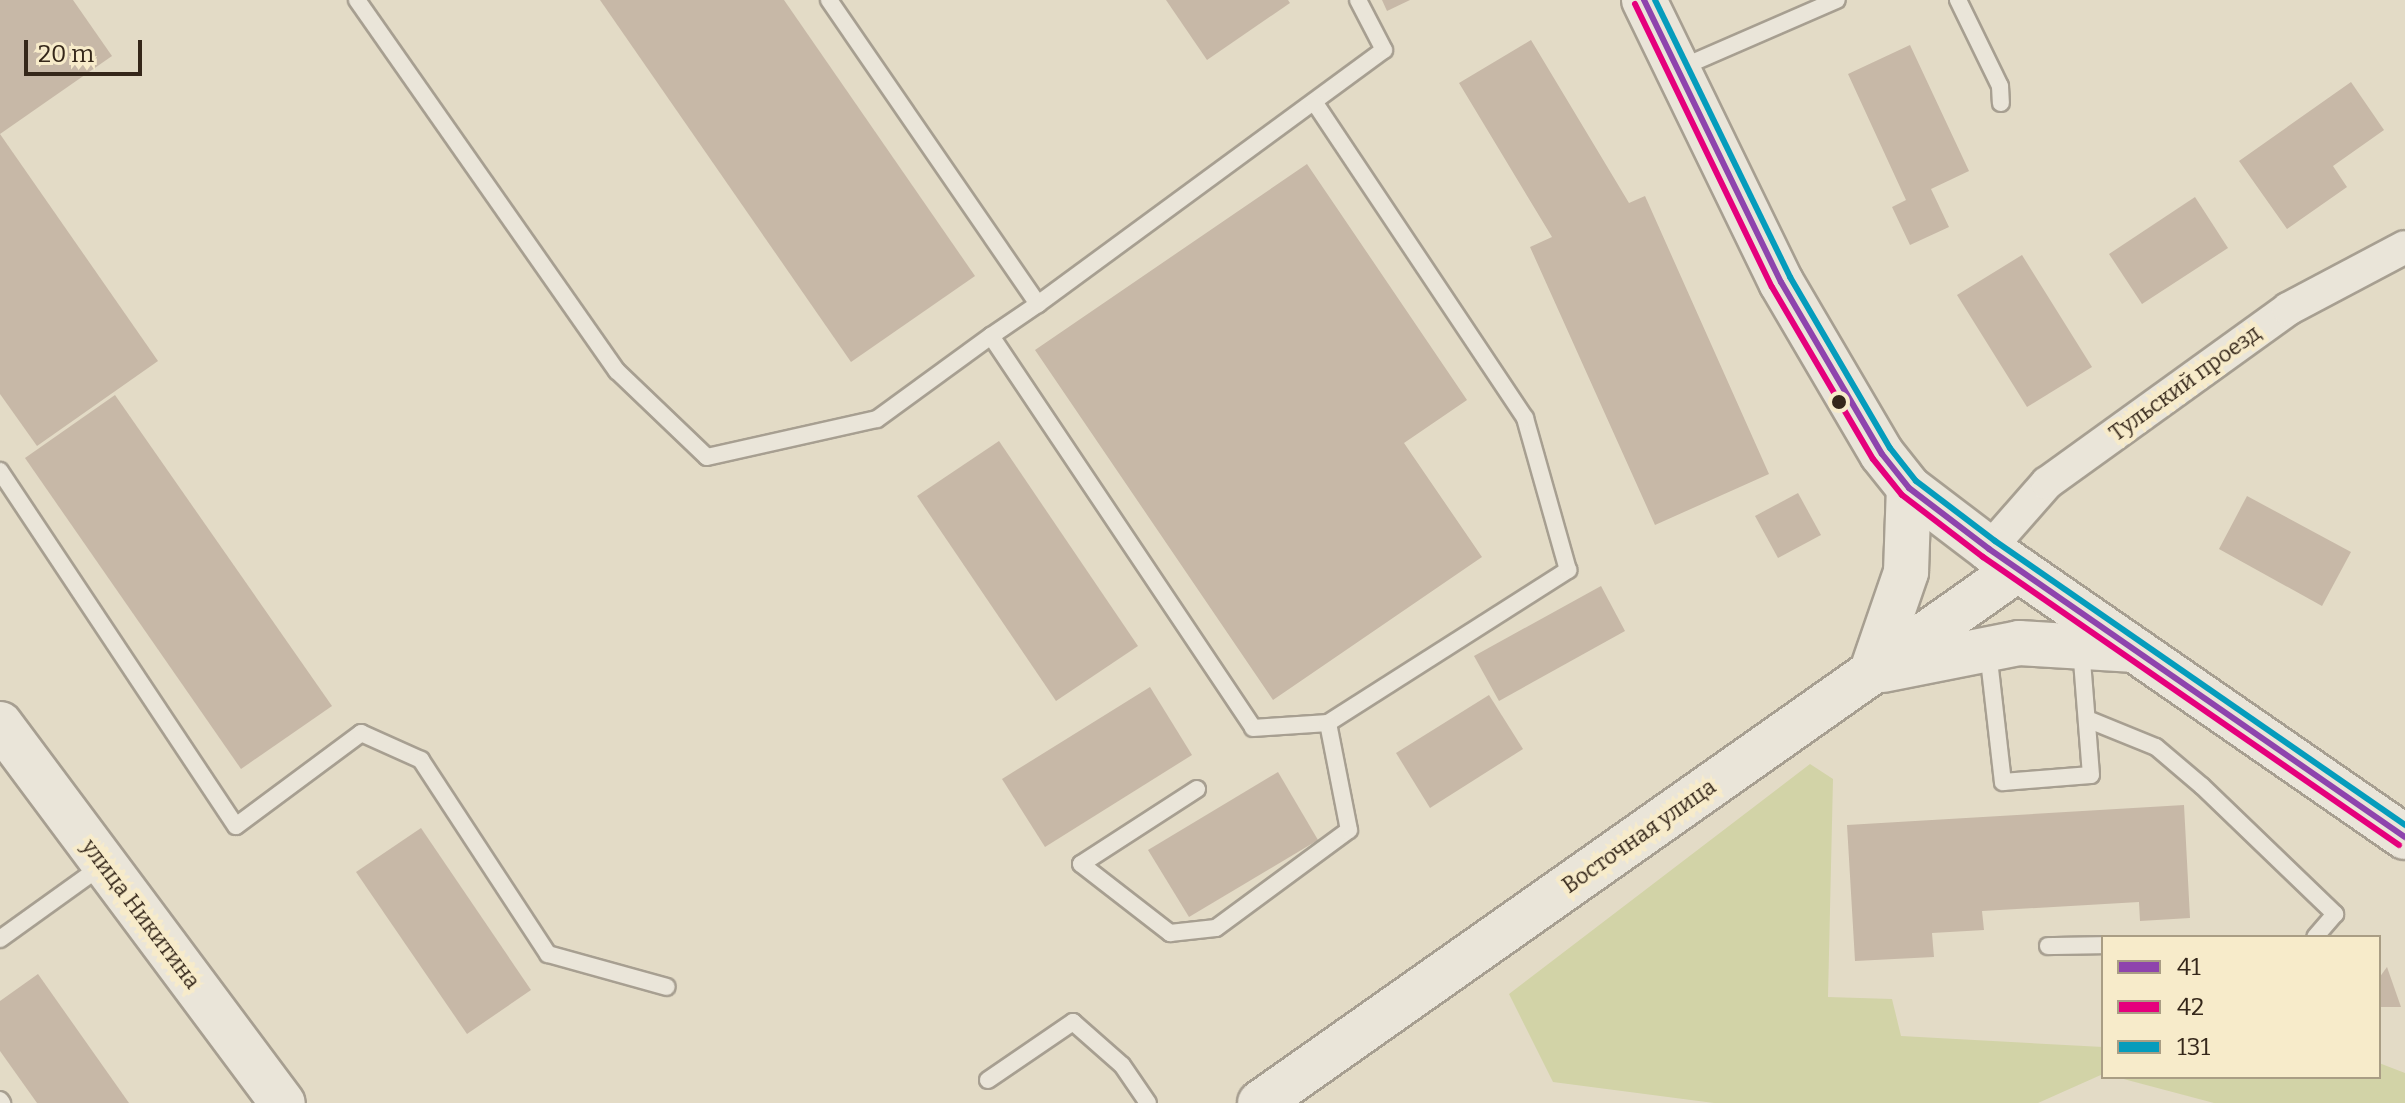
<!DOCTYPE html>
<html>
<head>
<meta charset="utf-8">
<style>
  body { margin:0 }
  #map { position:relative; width:2405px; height:1103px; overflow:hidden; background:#e3dbc6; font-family:Bitter,serif }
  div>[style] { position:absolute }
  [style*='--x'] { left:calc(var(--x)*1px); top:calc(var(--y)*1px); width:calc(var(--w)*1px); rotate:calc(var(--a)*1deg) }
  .green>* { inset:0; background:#d2d3a7 }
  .building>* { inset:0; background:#c7b8a7 }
  .roads { filter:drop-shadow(2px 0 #a79f91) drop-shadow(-2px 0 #a79f91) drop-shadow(0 2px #a79f91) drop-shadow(0 -2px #a79f91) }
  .lane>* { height:16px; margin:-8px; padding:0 8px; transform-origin:8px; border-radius:8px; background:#eae5d9 }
  .street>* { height:32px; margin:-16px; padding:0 16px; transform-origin:16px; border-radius:16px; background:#eae5d9 }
  .secondary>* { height:44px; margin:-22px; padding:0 22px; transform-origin:22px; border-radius:22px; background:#eae5d9 }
  .bus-1>* { height:6px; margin:-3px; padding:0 3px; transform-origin:3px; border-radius:3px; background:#8e44ad }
  .bus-2>* { height:6px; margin:-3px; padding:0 3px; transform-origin:3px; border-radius:3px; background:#e5007d }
  .bus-3>* { height:6px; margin:-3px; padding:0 3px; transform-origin:3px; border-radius:3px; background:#059cbc }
  .dots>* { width:22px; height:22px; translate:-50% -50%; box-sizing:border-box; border:4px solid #f7ebca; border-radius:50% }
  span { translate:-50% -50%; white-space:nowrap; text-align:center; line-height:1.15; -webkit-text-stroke:8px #f7ebca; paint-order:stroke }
  .street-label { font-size:22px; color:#35271a }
  .legend { position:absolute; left:2101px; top:935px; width:280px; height:144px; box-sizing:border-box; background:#f7ebca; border:2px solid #a99d84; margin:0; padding:10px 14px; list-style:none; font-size:24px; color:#35271a }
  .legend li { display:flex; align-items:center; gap:16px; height:40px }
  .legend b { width:40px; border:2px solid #a99d84 }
  .scale { position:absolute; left:24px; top:40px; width:118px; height:36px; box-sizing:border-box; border:4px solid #35271a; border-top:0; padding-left:10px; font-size:24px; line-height:28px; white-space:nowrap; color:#35271a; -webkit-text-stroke:6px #f7ebca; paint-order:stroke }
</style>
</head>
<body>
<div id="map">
  <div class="green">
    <div style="clip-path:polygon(1810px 764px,1833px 779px,1828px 997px,1892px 999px,1901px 1036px,2103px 1047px,2103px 1074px,2038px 1103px,1714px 1103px,1553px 1082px,1509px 994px)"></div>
    <div style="clip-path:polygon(2379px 1063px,2405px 1073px,2405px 1103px,2214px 1103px,2116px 1077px,2379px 1077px)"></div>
  </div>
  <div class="building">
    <div style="clip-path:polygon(0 0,73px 0,112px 56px,0 134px)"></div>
    <div style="clip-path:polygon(600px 0,784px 0,975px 276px,851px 362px)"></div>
    <div style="clip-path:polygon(1166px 0,1288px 0,1290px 3px,1207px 60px)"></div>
    <div style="clip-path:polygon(1382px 0,1410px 0,1387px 11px)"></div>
    <div style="clip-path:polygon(1531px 40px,1629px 203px,1645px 196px,1769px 474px,1655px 525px,1530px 247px,1552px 237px,1459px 83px)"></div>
    <div style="clip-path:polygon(1910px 45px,1969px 171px,1931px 189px,1949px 227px,1910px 245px,1892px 207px,1906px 200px,1848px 74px)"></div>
    <div style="clip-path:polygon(2351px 82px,2384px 130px,2333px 166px,2347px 187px,2287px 229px,2239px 161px)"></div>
    <div style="clip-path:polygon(0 134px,158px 361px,37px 446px,0 394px)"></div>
    <div style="clip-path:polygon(1307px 164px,1467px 400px,1404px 443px,1482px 557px,1273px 700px,1035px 350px)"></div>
    <div style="clip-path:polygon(2195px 197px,2228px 248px,2142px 304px,2109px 254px)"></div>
    <div style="clip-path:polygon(2022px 255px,2092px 367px,2027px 407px,1957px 295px)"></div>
    <div style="clip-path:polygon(115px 395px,332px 706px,241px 769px,25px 458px)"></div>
    <div style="clip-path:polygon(999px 441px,1138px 646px,1056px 701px,917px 496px)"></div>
    <div style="clip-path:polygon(1798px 493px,1821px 535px,1778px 558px,1755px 516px)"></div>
    <div style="clip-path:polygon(2247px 496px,2351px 552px,2322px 606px,2219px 549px)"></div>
    <div style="clip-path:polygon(1601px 586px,1625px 631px,1499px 701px,1474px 656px)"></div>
    <div style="clip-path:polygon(1150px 687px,1192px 755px,1045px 847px,1002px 779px)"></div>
    <div style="clip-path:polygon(1489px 695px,1523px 749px,1430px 808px,1396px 753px)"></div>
    <div style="clip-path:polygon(1278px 772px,1318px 840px,1189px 917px,1148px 850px)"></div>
    <div style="clip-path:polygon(2184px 805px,2190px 918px,2140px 921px,2139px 902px,1982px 911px,1984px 930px,1932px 933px,1934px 957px,1855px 961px,1847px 825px)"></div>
    <div style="clip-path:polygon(421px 828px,531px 990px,467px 1034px,356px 872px)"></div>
    <div style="clip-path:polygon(2387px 967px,2401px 1007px,2379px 1007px,2379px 978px)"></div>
    <div style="clip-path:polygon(38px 974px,129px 1103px,37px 1103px,0 1051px,0 1001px)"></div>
  </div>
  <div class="roads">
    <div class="lane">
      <div style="--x:357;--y:0;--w:453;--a:55"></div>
      <div style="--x:617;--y:371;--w:124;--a:43.7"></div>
      <div style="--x:707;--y:457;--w:174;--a:-12.6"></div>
      <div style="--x:877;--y:419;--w:141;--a:-36.1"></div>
      <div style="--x:829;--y:0;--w:369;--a:55.5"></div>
      <div style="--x:1038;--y:304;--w:429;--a:-36.3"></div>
      <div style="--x:1384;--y:50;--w:56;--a:-117.5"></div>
      <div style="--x:1958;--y:0;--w:96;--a:64"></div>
      <div style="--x:2000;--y:86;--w:17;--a:87"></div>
      <div style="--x:1678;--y:69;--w:173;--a:-23.5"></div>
      <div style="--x:1038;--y:304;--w:57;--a:145.8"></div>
      <div style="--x:991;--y:336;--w:471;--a:56.2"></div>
      <div style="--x:1253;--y:728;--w:75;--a:-3.8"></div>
      <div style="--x:1328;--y:723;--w:285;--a:-32.5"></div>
      <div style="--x:1568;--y:570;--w:158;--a:-105.8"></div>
      <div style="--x:1525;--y:418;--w:380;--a:-123.7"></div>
      <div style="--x:0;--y:471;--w:426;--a:56.4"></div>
      <div style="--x:236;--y:826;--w:156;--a:-36.6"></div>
      <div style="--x:361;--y:733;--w:66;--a:24.2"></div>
      <div style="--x:421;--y:760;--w:232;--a:56.8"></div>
      <div style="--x:548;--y:954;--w:123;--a:15.5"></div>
      <div style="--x:1988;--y:651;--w:132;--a:83.5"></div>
      <div style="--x:2003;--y:782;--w:88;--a:-4.5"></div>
      <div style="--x:2091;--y:775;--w:128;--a:-94.5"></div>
      <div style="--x:2087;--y:719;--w:74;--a:22.1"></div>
      <div style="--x:2156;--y:747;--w:60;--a:40.3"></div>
      <div style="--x:2202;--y:786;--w:185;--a:43.9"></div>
      <div style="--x:2335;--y:914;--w:30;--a:131"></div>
      <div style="--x:1197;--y:789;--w:138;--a:147.1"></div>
      <div style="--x:1081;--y:864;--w:113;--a:37.8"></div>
      <div style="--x:1170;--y:933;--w:46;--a:-6.2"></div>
      <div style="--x:1216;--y:928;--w:165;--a:-36.4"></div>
      <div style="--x:1349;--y:830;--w:109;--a:-101.1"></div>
      <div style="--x:0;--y:939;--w:127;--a:-35.7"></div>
      <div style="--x:2048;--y:946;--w:55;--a:-1"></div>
      <div style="--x:988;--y:1080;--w:103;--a:-34.3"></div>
      <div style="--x:1073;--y:1022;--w:65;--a:41.3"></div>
      <div style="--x:1122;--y:1065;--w:46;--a:55.6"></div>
      <div style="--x:0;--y:1100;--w:4;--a:56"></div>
    </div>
    <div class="street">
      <div style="--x:1989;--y:549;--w:88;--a:-48.7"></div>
      <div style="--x:2047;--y:483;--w:297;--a:-35.8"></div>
      <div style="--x:2288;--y:309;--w:132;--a:-27.9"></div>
    </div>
    <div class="secondary">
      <div style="--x:1644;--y:0;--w:314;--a:64.1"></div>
      <div style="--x:1781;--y:282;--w:199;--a:59.6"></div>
      <div style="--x:1882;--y:454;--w:43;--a:51.5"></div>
      <div style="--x:1909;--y:488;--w:101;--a:37.3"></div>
      <div style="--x:1989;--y:549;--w:506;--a:34.7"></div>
      <div style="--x:1883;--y:670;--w:139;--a:-11.2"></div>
      <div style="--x:2019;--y:643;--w:116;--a:3.5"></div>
      <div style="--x:1872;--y:671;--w:105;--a:-71"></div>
      <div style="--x:1906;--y:572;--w:84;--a:-88"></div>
      <div style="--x:0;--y:724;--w:473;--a:53.3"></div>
      <div style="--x:1260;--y:1103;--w:927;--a:-35.16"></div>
    </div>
  </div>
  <div class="bus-1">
    <div style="--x:1644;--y:0;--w:314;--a:64.1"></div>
    <div style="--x:1781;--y:282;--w:199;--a:59.6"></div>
    <div style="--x:1882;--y:454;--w:43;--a:51.5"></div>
    <div style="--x:1909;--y:488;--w:101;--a:37.3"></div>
    <div style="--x:1989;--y:549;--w:506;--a:34.7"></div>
  </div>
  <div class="bus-2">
    <div style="--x:1635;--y:4;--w:314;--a:64.2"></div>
    <div style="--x:1772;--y:287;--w:199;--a:59.6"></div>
    <div style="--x:1873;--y:459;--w:46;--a:51.1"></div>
    <div style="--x:1902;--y:495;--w:102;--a:37.4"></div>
    <div style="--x:1983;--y:557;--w:506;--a:34.7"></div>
  </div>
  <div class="bus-3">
    <div style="--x:1655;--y:0;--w:308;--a:64"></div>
    <div style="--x:1790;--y:277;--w:198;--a:59.7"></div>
    <div style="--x:1890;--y:448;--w:42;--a:51.8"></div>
    <div style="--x:1916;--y:481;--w:99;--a:37.2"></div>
    <div style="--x:1995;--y:541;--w:499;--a:34.7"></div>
  </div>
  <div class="dots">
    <div style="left:1839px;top:402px;background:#35271a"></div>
  </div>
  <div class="street-label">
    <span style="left:2185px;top:383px;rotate:-36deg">Тульский проезд</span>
    <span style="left:1639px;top:836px;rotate:-35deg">Восточная улица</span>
    <span style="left:141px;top:914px;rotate:53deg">улица Никитина</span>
  </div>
  <ul class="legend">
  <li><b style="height:10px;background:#8e44ad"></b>41</li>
  <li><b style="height:10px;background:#e5007d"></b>42</li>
  <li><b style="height:10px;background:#059cbc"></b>131</li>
  </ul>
  <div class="scale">20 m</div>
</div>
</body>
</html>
